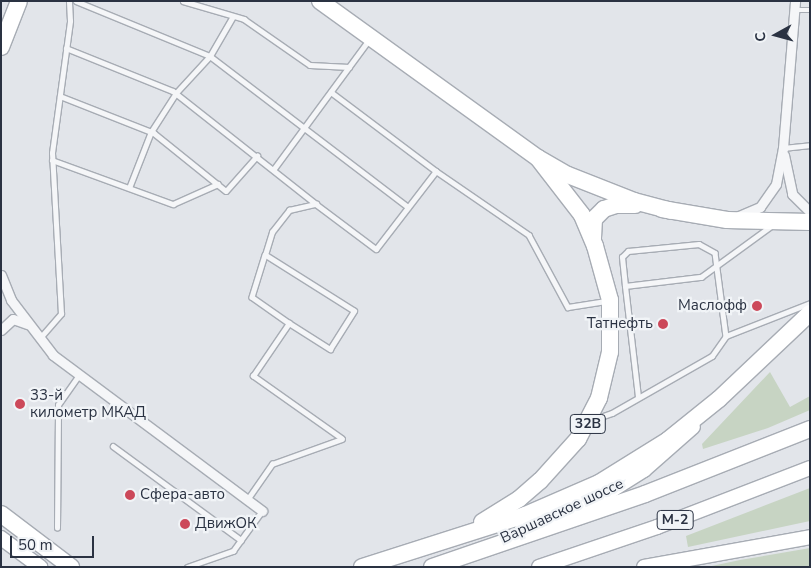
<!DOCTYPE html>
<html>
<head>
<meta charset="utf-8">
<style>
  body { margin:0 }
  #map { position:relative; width:811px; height:568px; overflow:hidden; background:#e2e5ea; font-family:"Nunito Sans",sans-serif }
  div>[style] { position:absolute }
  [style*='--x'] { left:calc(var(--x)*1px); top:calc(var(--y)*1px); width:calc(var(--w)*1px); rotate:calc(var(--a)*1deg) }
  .green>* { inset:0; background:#c7d4c3 }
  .roads { filter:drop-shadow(1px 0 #a7acb4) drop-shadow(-1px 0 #a7acb4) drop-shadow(0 1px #a7acb4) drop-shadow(0 -1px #a7acb4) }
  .lane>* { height:4.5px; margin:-2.25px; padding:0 2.25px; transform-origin:2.25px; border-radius:2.25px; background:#f5f6f8 }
  .street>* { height:9px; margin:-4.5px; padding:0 4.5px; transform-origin:4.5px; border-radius:4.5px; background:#f5f6f8 }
  .primary>* { height:14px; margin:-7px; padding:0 7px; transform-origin:7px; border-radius:7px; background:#fff }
  .highway>* { height:16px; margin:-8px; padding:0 8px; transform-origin:8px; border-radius:8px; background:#fff }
  .dots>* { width:14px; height:14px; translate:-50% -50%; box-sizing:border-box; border:2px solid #f1f4f7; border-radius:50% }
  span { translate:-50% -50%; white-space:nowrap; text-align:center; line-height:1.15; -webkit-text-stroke:4.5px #f1f4f7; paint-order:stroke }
  .shield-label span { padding:1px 4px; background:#f1f4f7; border:1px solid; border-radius:4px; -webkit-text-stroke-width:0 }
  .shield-label { font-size:14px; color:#2a3242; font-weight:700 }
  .poi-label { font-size:15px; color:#2a3242 }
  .right { translate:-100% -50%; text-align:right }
  .left { translate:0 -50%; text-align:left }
  .street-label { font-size:15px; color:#2a3242 }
  .frame { position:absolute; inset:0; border:2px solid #2a3242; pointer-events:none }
  .north { position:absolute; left:751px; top:10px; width:50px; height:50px; -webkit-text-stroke:4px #f1f4f7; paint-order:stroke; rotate:263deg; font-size:14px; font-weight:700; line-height:20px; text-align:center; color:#2a3242 }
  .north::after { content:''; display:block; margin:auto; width:18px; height:22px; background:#2a3242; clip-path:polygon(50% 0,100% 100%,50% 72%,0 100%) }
  .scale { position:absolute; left:10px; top:536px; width:84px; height:22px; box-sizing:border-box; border:2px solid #2a3242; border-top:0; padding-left:6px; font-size:15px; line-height:18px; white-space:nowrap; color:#2a3242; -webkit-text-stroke:4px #f1f4f7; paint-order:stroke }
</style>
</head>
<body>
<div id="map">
  <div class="green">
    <div style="clip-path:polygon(770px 372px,790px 407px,810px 396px,810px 410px,768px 428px,703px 449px,702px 444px)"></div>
    <div style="clip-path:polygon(810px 488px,810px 521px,688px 547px,686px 536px)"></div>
    <div style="clip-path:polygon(810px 548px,810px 567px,707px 567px,740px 560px)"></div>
  </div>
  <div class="roads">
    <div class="lane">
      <div style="--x:76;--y:1;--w:145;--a:22.3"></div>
      <div style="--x:210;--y:56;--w:249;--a:37.3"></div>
      <div style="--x:183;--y:1;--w:64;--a:16.4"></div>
      <div style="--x:244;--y:19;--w:80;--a:34.9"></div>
      <div style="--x:310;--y:65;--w:39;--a:3"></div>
      <div style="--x:794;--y:10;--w:16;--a:0"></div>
      <div style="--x:66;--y:48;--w:115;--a:21.9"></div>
      <div style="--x:173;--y:91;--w:182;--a:38.3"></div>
      <div style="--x:331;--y:92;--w:131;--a:37"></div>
      <div style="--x:60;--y:96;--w:101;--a:21.5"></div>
      <div style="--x:154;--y:133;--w:92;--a:38.9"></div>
      <div style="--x:226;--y:191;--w:47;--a:-48.5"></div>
      <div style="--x:783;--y:148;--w:27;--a:-6"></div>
      <div style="--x:52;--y:160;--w:129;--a:20"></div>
      <div style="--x:173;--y:204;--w:49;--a:-24"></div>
      <div style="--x:273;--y:170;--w:162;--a:-53.6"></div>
      <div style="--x:129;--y:188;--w:60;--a:-68.6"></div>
      <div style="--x:151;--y:132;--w:46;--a:-57.3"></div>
      <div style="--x:176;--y:93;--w:50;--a:-47.4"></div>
      <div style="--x:210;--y:56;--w:44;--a:-59.9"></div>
      <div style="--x:265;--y:255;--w:24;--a:-73"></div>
      <div style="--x:272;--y:232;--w:28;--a:-52"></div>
      <div style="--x:289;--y:210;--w:28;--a:-13"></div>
      <div style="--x:316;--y:204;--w:75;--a:36.9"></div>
      <div style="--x:376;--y:249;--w:98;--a:-52.4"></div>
      <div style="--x:436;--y:171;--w:113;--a:34.5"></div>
      <div style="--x:529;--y:235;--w:82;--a:61.6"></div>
      <div style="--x:568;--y:307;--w:38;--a:-9"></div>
      <div style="--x:625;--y:286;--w:29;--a:-96"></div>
      <div style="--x:622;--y:257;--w:8;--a:-45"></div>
      <div style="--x:628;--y:251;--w:71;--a:-5.6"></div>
      <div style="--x:699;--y:244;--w:18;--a:29"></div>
      <div style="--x:715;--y:253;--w:84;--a:82.5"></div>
      <div style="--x:40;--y:338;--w:32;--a:-49"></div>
      <div style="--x:61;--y:314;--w:161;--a:-93.2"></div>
      <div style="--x:52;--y:153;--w:133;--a:-82.2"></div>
      <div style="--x:70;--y:21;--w:20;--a:-93"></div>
      <div style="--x:638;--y:397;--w:112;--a:-96.7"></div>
      <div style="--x:625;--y:286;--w:77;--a:-6.8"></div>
      <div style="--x:701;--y:277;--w:87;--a:-36.1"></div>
      <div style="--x:592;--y:420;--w:21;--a:-19"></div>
      <div style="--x:612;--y:413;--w:115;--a:-29.7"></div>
      <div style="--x:712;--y:356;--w:24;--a:-55"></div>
      <div style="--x:726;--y:336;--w:90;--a:-21.4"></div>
      <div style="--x:113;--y:446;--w:159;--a:36.3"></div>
      <div style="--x:247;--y:500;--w:44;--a:-55.2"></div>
      <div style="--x:272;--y:464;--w:74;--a:-19.7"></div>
      <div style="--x:342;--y:439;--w:109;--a:-144.7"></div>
      <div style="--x:253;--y:376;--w:64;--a:-55.8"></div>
      <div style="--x:289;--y:323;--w:49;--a:32.4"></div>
      <div style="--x:330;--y:349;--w:45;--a:-57.7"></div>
      <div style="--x:354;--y:311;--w:105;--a:-147.8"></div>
      <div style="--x:265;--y:255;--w:44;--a:107.2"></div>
      <div style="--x:252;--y:297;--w:45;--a:35.1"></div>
      <div style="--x:57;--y:528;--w:123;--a:-89.5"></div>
      <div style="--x:58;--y:405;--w:35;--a:-55"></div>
      <div style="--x:187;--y:567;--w:49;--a:-19.2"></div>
      <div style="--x:233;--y:551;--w:49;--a:-54.1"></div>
    </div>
    <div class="street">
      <div style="--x:784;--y:155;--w:40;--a:78"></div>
      <div style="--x:792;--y:194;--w:25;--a:45"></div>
      <div style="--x:739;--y:216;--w:23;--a:-23"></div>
      <div style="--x:760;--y:207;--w:28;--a:-55"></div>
      <div style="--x:776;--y:184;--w:37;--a:-79"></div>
      <div style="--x:783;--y:148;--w:147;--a:-85.3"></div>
      <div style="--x:1;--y:275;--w:27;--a:68"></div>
      <div style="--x:11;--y:300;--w:69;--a:52.6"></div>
      <div style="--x:53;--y:355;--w:261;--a:36.7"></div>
      <div style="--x:1;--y:330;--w:16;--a:-43"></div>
      <div style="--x:13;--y:319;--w:15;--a:20"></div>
      <div style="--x:519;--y:524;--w:35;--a:-10"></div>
    </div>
    <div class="primary">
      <div style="--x:548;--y:520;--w:71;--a:-25.1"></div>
      <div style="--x:612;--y:490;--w:38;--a:-32"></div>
      <div style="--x:644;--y:470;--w:65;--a:-41.3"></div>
      <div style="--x:1;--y:538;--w:49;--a:36.6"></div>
      <div style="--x:539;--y:567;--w:125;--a:-18.7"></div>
      <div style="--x:657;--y:527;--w:164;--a:-21.1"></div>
      <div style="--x:644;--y:567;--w:169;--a:-10.2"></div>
    </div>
    <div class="highway">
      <div style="--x:320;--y:1;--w:269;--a:35.8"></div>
      <div style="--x:538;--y:158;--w:34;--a:30"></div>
      <div style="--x:568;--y:175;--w:71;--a:21.5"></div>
      <div style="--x:634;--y:201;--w:38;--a:15"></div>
      <div style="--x:1;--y:47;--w:49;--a:-68.6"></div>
      <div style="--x:662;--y:209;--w:66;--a:9.6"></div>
      <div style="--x:727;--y:220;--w:83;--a:1.4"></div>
      <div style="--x:593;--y:238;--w:19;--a:-87"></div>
      <div style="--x:594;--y:219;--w:14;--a:-45"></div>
      <div style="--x:604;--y:209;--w:13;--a:-18"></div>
      <div style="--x:616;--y:205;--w:19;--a:0"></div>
      <div style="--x:1;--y:514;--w:88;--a:37.1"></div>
      <div style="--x:482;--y:522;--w:44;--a:-31.9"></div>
      <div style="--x:519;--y:499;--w:28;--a:-41"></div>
      <div style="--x:540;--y:481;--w:57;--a:-47.9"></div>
      <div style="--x:578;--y:439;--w:46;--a:-62.9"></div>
      <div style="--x:599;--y:398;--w:47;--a:-76.6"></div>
      <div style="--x:610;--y:352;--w:52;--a:-90"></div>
      <div style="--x:610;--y:300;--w:56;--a:-105.5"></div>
      <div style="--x:595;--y:246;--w:34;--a:-113"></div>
      <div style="--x:582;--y:215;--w:72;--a:-127.7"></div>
      <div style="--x:362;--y:567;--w:171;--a:-17.7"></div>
      <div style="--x:525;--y:515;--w:81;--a:-23.4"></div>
      <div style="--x:599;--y:483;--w:81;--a:-31.9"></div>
      <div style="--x:668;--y:440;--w:65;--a:-38.8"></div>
      <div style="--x:719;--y:399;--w:125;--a:-43.4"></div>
      <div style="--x:432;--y:567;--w:225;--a:-18.9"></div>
      <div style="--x:645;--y:494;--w:177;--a:-21.5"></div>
    </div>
  </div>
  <div class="dots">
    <div style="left:757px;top:306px;background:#cc495a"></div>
    <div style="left:663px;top:324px;background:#cc495a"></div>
    <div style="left:20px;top:404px;background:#cc495a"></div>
    <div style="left:130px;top:495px;background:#cc495a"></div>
    <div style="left:185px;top:524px;background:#cc495a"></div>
  </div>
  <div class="shield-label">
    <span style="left:588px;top:424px">32B</span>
    <span style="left:675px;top:520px">М-2</span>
  </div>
  <div class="poi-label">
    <span class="right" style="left:747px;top:306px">Маслофф</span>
    <span class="right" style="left:653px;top:324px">Татнефть</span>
    <span class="left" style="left:30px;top:404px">33-й<br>километр МКАД</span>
    <span class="left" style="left:140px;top:495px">Сфера-авто</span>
    <span class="left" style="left:195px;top:524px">ДвижОК</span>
  </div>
  <div class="street-label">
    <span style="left:562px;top:511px;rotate:-25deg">Варшавское шоссе</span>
  </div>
  <div class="frame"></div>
  <div class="north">С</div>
  <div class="scale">50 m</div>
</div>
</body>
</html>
